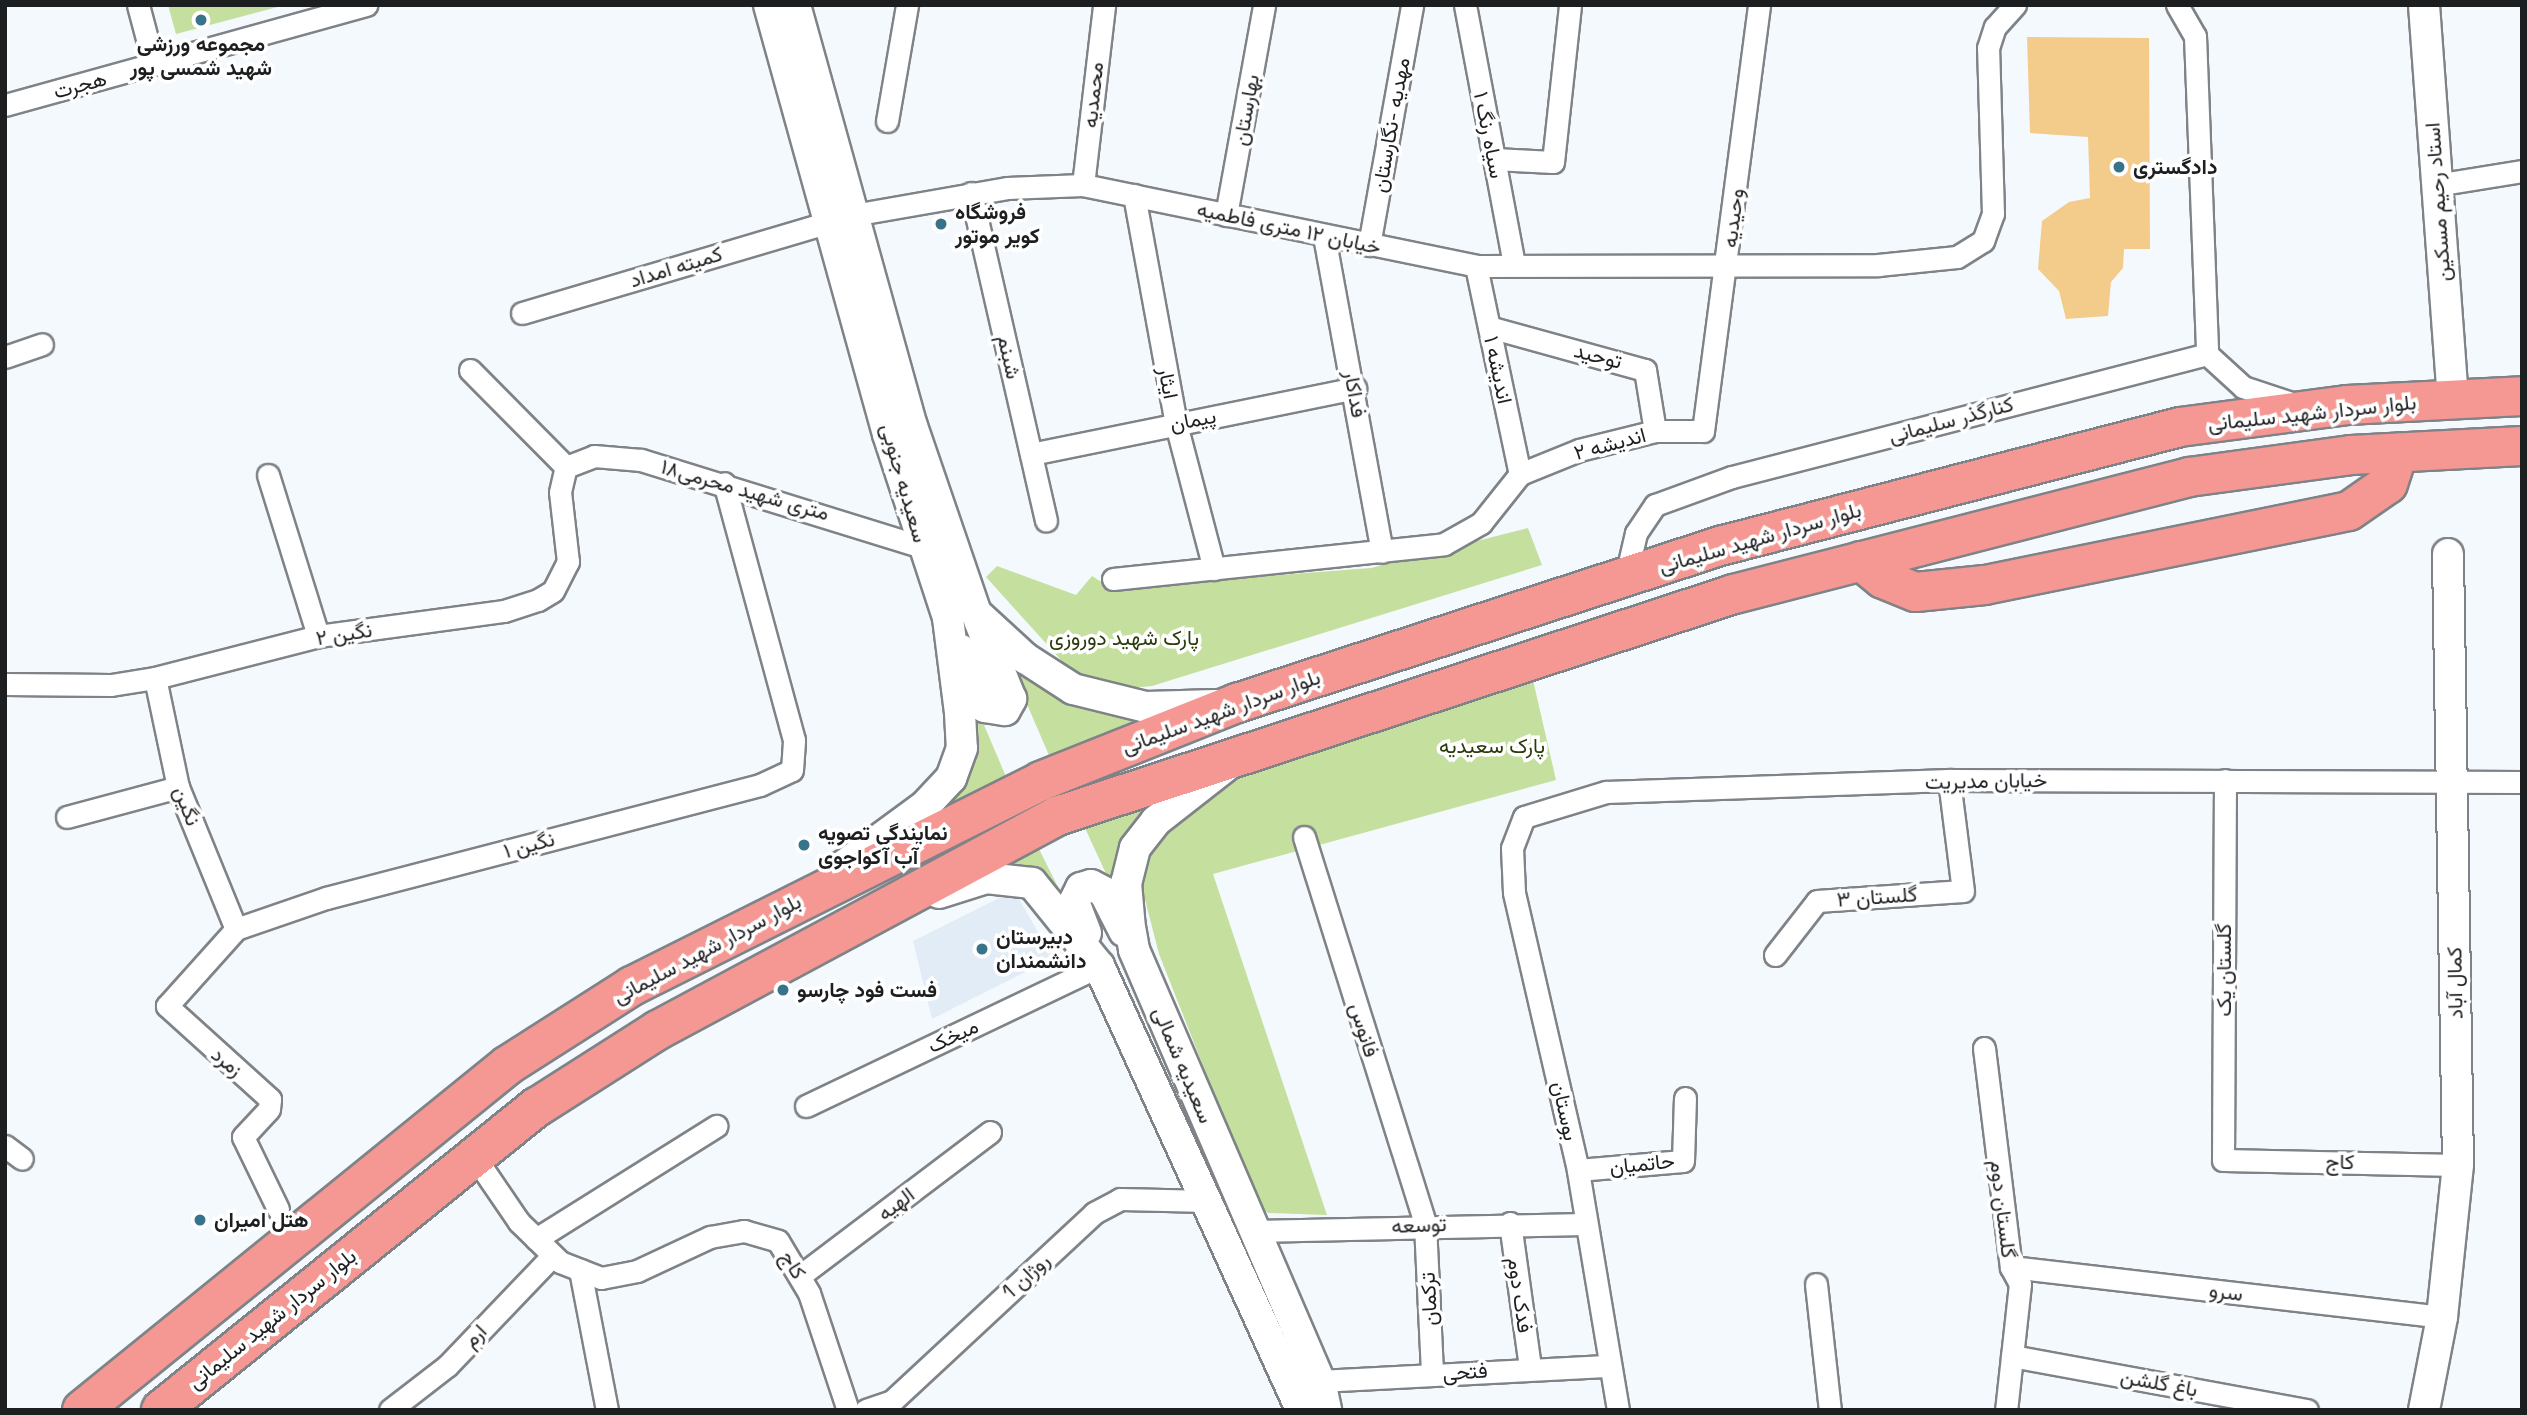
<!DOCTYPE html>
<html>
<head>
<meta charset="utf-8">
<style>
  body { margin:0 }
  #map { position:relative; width:2527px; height:1415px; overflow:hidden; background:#f4f9fe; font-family:"Space Grotesk",Vazirmatn,sans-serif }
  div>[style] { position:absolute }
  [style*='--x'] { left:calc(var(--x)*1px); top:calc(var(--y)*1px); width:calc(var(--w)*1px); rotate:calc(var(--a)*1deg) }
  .built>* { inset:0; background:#e2ecf7 }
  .green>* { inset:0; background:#c5e09e }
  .building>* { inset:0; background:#f3cc8c }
  .roads { filter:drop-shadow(2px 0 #7f8387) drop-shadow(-2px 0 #7f8387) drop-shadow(0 2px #7f8387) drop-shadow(0 -2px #7f8387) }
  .street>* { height:21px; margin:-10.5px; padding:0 10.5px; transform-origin:10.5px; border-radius:10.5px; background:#fff }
  .secondary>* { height:30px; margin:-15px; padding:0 15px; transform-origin:15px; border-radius:15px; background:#fff }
  .highway>* { height:38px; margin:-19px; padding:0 19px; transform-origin:19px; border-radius:19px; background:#f59894 }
  .dots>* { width:19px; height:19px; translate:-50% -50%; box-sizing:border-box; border:4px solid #fff; border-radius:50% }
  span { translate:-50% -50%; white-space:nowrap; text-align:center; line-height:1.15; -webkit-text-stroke:7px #fff; paint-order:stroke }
  .poi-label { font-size:21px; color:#1d1e20; font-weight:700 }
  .left { translate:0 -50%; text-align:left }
  .street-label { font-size:21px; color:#1d1e20 }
  .park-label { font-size:21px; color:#2a3b0a }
  .frame { position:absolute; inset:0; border:7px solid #1d1e20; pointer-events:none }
</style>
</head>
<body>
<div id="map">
  <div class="built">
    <div style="clip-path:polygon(1007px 894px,1019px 899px,1053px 958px,932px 1019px,913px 941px)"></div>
  </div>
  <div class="green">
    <div style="clip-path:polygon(168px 5px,285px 5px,176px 34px)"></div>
    <div style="clip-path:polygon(1528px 528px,1542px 565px,1152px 686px,1118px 689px,1071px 671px,986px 577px,997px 566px,1076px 595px,1092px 576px,1111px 588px,1371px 568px)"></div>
    <div style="clip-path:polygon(1004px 651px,1060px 699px,1108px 713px,1161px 717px,1051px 760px)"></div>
    <div style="clip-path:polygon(964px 678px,1007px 779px,924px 820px,944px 801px)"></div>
    <div style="clip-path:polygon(1533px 680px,1556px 780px,1213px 874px,1327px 1215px,1268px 1213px,1258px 1205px,1159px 954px,1141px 884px,1149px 858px,1182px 815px,1226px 782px)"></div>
    <div style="clip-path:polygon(1178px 790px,1114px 891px,1084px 826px)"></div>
    <div style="clip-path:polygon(1038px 847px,1067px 905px,1028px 867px,988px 868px)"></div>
  </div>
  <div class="building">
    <div style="clip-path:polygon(2027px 37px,2149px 38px,2150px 249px,2124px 249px,2123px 268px,2111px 282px,2108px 316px,2066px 319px,2059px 291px,2038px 269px,2042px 221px,2069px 202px,2090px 198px,2088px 137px,2030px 133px)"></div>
  </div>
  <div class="roads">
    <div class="street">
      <div style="--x:138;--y:5;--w:62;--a:75.1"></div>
      <div style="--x:1465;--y:5;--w:265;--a:79.3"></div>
      <div style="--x:2177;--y:5;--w:36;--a:60"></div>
      <div style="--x:2195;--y:36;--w:318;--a:87.8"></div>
      <div style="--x:5;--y:105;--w:375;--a:-15.5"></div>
      <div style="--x:887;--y:121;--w:118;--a:-80.2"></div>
      <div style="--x:1494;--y:159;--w:59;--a:2.9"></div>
      <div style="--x:1553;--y:162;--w:158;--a:-83.8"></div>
      <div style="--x:1083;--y:185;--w:181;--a:-83.3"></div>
      <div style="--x:2436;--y:185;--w:87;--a:-9.2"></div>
      <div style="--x:971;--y:193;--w:336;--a:77.1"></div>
      <div style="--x:1134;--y:195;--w:233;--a:79.6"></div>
      <div style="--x:1176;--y:424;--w:150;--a:75.3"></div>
      <div style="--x:853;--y:215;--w:156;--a:-9.9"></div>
      <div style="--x:1007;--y:188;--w:76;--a:-2.3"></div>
      <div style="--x:1083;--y:185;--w:401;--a:11.6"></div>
      <div style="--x:1476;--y:266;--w:402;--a:-0.1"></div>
      <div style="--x:1878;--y:265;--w:79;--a:-5.8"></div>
      <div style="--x:1957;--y:257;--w:31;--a:-32"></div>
      <div style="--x:1983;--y:241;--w:29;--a:-70"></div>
      <div style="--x:1993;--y:214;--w:166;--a:-91.7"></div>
      <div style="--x:1988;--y:48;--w:22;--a:-72"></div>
      <div style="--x:1995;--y:27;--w:30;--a:-48"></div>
      <div style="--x:1226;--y:215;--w:213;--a:-79.7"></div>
      <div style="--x:1324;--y:236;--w:321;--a:79.6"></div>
      <div style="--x:1369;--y:245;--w:244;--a:-79.8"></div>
      <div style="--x:1476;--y:266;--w:213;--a:78.1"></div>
      <div style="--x:522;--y:313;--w:321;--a:-16.5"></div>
      <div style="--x:1489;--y:327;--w:162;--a:15.4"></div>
      <div style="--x:1645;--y:370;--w:62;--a:80.7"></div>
      <div style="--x:2207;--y:354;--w:49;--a:42.5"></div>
      <div style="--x:2243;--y:387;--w:54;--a:18.4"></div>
      <div style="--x:5;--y:357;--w:39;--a:-19"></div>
      <div style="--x:470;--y:370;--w:136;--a:45.3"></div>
      <div style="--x:1031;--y:454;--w:331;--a:-11.5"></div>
      <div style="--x:566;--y:467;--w:30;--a:-21"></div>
      <div style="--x:594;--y:456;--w:47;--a:4.9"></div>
      <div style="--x:641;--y:460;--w:294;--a:17.2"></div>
      <div style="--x:268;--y:475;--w:169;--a:72.7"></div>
      <div style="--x:1626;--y:576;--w:44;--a:-76.9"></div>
      <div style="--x:1636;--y:533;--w:34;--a:-56"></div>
      <div style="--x:1655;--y:505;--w:82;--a:-20"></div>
      <div style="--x:1732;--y:477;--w:491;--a:-14.5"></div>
      <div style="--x:1113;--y:579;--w:333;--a:-6"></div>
      <div style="--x:1444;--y:544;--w:43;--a:-29.6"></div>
      <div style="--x:1481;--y:523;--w:63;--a:-51.5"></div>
      <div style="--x:1520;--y:474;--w:64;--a:-22.1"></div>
      <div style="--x:1579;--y:450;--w:78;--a:-14"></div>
      <div style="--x:1655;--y:431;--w:48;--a:0"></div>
      <div style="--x:1703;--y:431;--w:430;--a:-82.5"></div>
      <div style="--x:155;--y:678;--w:111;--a:78.1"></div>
      <div style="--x:178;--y:787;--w:153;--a:67.8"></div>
      <div style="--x:5;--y:684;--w:106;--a:0.5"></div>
      <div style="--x:111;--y:685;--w:45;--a:-9"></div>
      <div style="--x:155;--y:678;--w:168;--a:-14.4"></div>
      <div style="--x:318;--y:636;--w:188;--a:-7.7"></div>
      <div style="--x:504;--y:611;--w:36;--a:-18"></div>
      <div style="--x:538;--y:600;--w:17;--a:-31"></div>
      <div style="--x:553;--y:591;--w:33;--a:-63"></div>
      <div style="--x:568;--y:562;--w:70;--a:-96.5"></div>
      <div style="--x:560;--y:492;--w:26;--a:-77"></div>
      <div style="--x:2225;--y:780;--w:380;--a:90.3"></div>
      <div style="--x:2223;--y:1160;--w:235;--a:1.2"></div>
      <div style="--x:67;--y:817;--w:115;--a:-15.1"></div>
      <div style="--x:1304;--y:837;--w:405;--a:72.6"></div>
      <div style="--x:1425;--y:1224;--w:150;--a:87.3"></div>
      <div style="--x:1775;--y:955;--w:68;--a:-52.1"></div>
      <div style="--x:1817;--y:901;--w:146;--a:-3.9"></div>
      <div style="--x:1963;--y:891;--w:112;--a:-97.2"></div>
      <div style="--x:1984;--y:1048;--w:221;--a:83"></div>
      <div style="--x:2011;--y:1267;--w:19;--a:62"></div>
      <div style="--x:2020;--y:1284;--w:127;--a:96.3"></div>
      <div style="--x:806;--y:1106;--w:325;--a:-25.5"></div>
      <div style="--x:5;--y:1146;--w:21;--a:37"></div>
      <div style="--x:474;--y:1156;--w:80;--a:55.7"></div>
      <div style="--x:519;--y:1222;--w:57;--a:44.3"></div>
      <div style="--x:560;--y:1262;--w:44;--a:21.3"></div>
      <div style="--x:601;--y:1278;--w:37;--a:-11"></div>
      <div style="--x:637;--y:1271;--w:81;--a:-25"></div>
      <div style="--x:710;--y:1237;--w:35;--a:-10"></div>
      <div style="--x:744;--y:1231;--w:35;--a:16"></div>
      <div style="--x:778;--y:1241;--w:61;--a:59.2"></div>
      <div style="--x:809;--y:1293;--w:123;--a:71.6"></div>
      <div style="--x:1578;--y:1170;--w:105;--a:-4.9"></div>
      <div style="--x:1683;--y:1161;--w:63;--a:-88.2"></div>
      <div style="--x:278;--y:1209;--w:80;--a:-115.9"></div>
      <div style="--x:243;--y:1137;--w:38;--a:-47"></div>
      <div style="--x:269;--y:1109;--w:10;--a:-84"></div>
      <div style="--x:270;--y:1099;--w:139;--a:-137.9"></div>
      <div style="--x:167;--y:1006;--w:103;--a:-48.1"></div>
      <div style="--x:236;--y:929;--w:95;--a:-19"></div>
      <div style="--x:326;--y:898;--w:448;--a:-14.6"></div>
      <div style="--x:760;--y:785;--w:35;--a:-25"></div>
      <div style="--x:792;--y:770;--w:30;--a:-86"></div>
      <div style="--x:794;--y:740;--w:266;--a:-105.2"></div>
      <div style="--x:1510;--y:1223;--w:145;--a:82.1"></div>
      <div style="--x:1253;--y:1231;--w:333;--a:-1.2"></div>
      <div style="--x:536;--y:1239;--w:213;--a:-32.1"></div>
      <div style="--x:2011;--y:1267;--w:434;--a:6.6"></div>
      <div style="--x:580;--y:1270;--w:143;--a:79.1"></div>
      <div style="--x:801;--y:1275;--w:237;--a:-37.1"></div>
      <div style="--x:1816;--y:1284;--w:127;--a:83.7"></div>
      <div style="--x:2012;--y:1356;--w:300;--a:10.4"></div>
      <div style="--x:1320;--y:1381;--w:290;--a:-3"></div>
      <div style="--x:390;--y:1410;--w:72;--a:-37.7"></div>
      <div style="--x:447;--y:1366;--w:153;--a:-46.3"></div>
      <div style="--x:866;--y:1410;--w:28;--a:-19"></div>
      <div style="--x:892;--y:1401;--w:276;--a:-42.9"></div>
      <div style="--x:1094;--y:1213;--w:30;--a:-28"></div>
      <div style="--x:1120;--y:1199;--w:89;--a:1.3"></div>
      <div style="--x:1618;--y:1410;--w:243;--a:-99.5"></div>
      <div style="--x:1578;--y:1170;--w:285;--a:-103"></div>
      <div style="--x:1514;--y:892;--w:44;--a:-92.6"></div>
      <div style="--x:1512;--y:848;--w:33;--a:-69"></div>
      <div style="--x:1524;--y:817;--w:86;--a:-17"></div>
      <div style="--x:1606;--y:792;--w:343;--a:-2"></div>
      <div style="--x:1949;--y:780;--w:573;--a:0.2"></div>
    </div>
    <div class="secondary">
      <div style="--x:769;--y:5;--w:445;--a:74.5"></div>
      <div style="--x:888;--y:434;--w:194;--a:71.9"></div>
      <div style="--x:948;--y:618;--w:96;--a:82.8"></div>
      <div style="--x:960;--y:713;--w:35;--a:87"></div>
      <div style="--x:962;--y:748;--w:32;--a:110"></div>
      <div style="--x:951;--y:778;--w:37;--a:133"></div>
      <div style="--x:926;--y:805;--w:103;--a:143.7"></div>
      <div style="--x:795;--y:5;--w:437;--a:74.5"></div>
      <div style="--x:912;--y:426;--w:198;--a:71.1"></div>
      <div style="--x:976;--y:613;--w:67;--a:42.6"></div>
      <div style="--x:1025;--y:658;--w:57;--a:32.9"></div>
      <div style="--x:1073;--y:689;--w:75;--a:13.9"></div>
      <div style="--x:1146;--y:707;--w:70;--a:-1.6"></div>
      <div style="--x:2424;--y:5;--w:395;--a:85.8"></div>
      <div style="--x:961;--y:650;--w:62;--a:67.2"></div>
      <div style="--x:985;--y:707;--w:20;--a:9"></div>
      <div style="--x:1005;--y:710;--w:13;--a:-61"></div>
      <div style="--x:1011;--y:699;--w:85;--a:-112.1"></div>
      <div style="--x:1225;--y:767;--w:88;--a:142"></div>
      <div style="--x:1156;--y:821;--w:34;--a:128"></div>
      <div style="--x:1135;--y:848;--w:36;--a:104"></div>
      <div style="--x:1126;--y:883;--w:38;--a:85"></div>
      <div style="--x:1129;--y:921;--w:29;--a:80"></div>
      <div style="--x:1134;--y:950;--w:469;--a:66.7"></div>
      <div style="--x:1320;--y:1381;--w:30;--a:78"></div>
      <div style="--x:939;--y:893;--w:49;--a:-17.7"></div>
      <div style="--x:986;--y:878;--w:46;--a:6.2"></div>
      <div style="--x:1032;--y:883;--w:107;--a:51.1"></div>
      <div style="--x:1099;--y:966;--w:488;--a:65.5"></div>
      <div style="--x:1086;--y:933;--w:33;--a:-111"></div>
      <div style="--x:1074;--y:902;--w:16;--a:-63"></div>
      <div style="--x:1081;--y:888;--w:10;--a:-17"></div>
      <div style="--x:1091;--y:885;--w:15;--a:28"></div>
      <div style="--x:1104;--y:892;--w:44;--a:62.9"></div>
      <div style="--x:2424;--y:1410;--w:95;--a:-79"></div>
      <div style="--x:2442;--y:1317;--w:153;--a:-84"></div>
      <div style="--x:2458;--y:1165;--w:611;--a:-90.94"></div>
    </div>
    <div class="highway">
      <div style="--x:1861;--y:561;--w:28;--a:39"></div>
      <div style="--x:1883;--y:579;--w:35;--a:22"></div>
      <div style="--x:1916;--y:592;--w:69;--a:-5.8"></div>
      <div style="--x:1985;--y:585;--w:371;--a:-11.5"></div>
      <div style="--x:2349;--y:511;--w:47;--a:-34.7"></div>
      <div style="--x:2388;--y:484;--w:33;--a:-72"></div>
      <div style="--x:82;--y:1410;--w:548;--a:-39"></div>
      <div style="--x:508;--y:1065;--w:147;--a:-32.5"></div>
      <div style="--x:632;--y:986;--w:457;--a:-26.6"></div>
      <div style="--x:1041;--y:781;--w:211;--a:-21.7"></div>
      <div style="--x:1237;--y:703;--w:508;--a:-18.01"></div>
      <div style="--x:1720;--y:546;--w:475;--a:-14.5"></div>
      <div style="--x:2180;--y:427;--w:168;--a:-7.5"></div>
      <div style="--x:2347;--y:405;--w:175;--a:-2.9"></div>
      <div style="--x:161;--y:1410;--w:483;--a:-38.9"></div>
      <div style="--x:537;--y:1107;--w:143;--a:-32.5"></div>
      <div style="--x:658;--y:1030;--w:453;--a:-28.2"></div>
      <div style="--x:1057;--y:816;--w:712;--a:-18.16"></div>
      <div style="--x:1734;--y:594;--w:470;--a:-14.4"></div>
      <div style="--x:2189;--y:477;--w:163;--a:-7.7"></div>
      <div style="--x:2351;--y:455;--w:171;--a:-3"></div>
    </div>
  </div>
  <div class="dots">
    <div style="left:201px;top:20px;background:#37748b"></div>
    <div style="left:2119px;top:167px;background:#37748b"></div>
    <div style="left:941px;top:224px;background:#37748b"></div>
    <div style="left:804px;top:845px;background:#37748b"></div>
    <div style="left:982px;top:949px;background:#37748b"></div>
    <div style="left:783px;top:990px;background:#37748b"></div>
    <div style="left:200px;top:1220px;background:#37748b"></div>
  </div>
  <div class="poi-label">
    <span style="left:201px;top:56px">مجموعه ورزشی<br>شهید شمسی پور</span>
    <span class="left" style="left:2133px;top:167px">دادگستری</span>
    <span class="left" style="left:955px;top:224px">فروشگاه<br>کویر موتور</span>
    <span class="left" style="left:818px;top:845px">نمایندگی تصویه<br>آب آکواجوی</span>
    <span class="left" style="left:996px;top:949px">دبیرستان<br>دانشمندان</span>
    <span class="left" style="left:797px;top:990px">فست فود چارسو</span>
    <span class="left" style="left:214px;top:1220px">هتل امیران</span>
  </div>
  <div class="street-label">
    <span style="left:80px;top:85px;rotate:-15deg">هجرت</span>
    <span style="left:1093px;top:95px;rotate:-84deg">محمدیه</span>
    <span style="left:1246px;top:110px;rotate:-80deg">بهارستان</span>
    <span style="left:1391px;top:125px;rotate:-80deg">مهدیه -نگارستان</span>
    <span style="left:1489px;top:135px;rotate:79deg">سیاه رنگ ۱</span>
    <span style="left:2438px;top:202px;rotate:-94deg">استاد رحیم مسکین</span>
    <span style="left:1733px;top:218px;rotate:-83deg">وحیدیه</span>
    <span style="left:1289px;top:228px;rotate:12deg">خیابان ۱۲ متری فاطمیه</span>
    <span style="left:676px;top:267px;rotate:-17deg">کمیته امداد</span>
    <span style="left:1598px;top:356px;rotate:15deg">توحید</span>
    <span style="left:1009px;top:357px;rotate:77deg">شبنم</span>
    <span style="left:1498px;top:370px;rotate:78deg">اندیشه ۱</span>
    <span style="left:1168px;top:383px;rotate:79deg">ایثار</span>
    <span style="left:1355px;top:394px;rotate:80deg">فداکار</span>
    <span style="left:2312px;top:413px;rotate:-6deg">بلوار سردار شهید سلیمانی</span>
    <span style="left:1193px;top:420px;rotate:-11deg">پیمان</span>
    <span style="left:1951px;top:420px;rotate:-15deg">کنارگذر سلیمانی</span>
    <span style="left:1610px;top:444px;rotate:-15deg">اندیشه ۲</span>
    <span style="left:904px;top:483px;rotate:74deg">سعیدیه جنوبی</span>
    <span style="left:745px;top:490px;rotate:16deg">۱۸متری شهید محرمی</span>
    <span style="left:1760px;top:538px;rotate:-16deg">بلوار سردار شهید سلیمانی</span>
    <span style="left:344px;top:634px;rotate:-9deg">نگین ۲</span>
    <span style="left:1221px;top:712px;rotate:-20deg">بلوار سردار شهید سلیمانی</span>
    <span style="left:1986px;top:781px;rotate:-1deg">خیابان مدیریت</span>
    <span style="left:187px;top:806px;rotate:69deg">نگین</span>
    <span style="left:529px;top:845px;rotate:-15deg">نگین ۱</span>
    <span style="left:1877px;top:897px;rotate:-4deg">گلستان ۳</span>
    <span style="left:707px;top:949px;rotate:-28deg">بلوار سردار شهید سلیمانی</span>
    <span style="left:2224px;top:970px;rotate:-90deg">گلستان یک</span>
    <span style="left:2455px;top:983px;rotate:-91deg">کمال آباد</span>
    <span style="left:1364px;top:1030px;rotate:73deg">فانوس</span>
    <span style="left:953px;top:1036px;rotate:-25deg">میخک</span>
    <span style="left:227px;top:1062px;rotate:40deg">زمرد</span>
    <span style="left:1183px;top:1065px;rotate:67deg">سعیدیه شمالی</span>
    <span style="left:1565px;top:1111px;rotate:78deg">بوستان</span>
    <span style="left:2340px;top:1162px;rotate:1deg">کاج</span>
    <span style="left:1642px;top:1164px;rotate:-6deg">حاتمیان</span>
    <span style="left:896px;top:1204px;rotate:-37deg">الهیه</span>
    <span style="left:2003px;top:1209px;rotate:83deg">گلستان دوم</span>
    <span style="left:1419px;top:1225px;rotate:-2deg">توسعه</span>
    <span style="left:793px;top:1265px;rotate:58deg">کاج</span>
    <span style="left:1026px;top:1276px;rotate:-43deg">روژان 1</span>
    <span style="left:2226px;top:1292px;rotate:7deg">سرو</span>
    <span style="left:1520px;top:1295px;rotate:82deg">فدک دوم</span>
    <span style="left:1429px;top:1299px;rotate:-93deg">ترکمان</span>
    <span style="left:272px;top:1319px;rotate:-39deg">بلوار سردار شهید سلیمانی</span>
    <span style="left:475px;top:1336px;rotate:-46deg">ارم</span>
    <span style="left:1465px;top:1372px;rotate:-4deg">فتحی</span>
    <span style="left:2159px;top:1383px;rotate:10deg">باغ گلشن</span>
  </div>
  <div class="park-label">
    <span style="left:1124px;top:638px">پارک شهید دوروزی</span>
    <span style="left:1492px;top:746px">پارک سعیدیه</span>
  </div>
  <div class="frame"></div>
</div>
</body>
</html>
